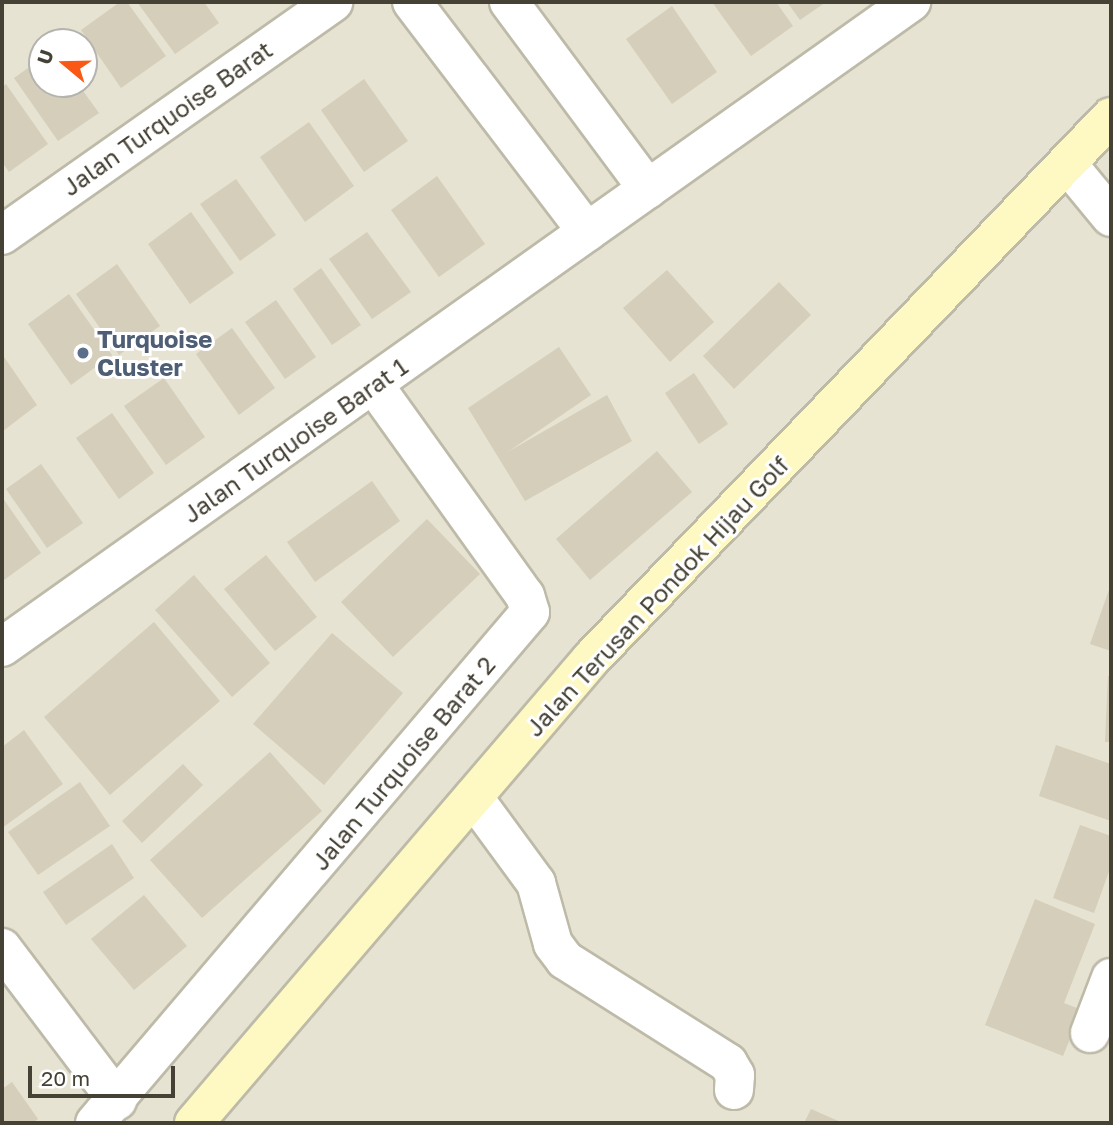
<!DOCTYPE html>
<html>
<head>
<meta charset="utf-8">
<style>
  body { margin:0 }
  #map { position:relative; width:1113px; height:1125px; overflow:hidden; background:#f3f0e5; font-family:"Golos Text",sans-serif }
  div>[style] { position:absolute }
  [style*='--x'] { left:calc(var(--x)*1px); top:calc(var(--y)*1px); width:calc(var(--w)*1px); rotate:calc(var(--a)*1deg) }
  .residential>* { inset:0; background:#e6e3d3 }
  .building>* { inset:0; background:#d4ceba }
  .roads { filter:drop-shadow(2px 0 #bebaa8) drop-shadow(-2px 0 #bebaa8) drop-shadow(0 2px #bebaa8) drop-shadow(0 -2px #bebaa8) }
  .street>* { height:38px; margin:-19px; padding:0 19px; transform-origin:19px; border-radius:19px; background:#fff }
  .secondary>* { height:38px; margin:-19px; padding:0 19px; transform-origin:19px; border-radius:19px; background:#fef9c3 }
  .dots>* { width:19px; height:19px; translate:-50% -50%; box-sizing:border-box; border:4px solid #fff; border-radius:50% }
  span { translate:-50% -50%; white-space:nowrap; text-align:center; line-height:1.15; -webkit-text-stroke:6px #fff; paint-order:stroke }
  .street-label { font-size:24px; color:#454135 }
  .service-label { font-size:24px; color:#4e5e75; font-weight:700 }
  .left { translate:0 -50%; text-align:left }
  .frame { position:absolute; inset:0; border:4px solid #454135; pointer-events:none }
  .north { position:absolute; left:28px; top:28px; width:70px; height:70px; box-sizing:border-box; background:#fff; border:2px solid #b5b3ae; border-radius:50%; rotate:289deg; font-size:19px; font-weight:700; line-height:28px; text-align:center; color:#454135 }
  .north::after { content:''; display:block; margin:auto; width:24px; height:32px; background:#fa5915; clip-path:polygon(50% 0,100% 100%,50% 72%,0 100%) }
  .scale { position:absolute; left:28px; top:1066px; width:147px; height:32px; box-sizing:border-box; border:4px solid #454135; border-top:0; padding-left:9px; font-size:21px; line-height:24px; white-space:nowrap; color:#454135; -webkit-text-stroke:5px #fff; paint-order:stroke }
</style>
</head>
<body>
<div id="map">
  <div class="residential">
    <div style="clip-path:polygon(evenodd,2px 2px,1111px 2px,1111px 1123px,2px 1123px,2px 2px,42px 42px,84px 42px,84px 84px,42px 84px,42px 42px)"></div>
  </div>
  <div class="building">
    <div style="clip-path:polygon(120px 2px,127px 2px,166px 56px,121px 88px,81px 30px)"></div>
    <div style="clip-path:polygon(137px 2px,204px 2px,219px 23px,175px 54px)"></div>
    <div style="clip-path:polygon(712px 2px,776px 2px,793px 26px,751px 56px)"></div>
    <div style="clip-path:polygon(787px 2px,826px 2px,800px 20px)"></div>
    <div style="clip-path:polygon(672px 6px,717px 72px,672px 104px,626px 39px)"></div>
    <div style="clip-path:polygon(42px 58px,42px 84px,78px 84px,99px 113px,58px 141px,14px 78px)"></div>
    <div style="clip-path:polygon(364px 79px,408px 141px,364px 172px,321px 110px)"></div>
    <div style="clip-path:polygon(6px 84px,48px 144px,9px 172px,2px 162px,2px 87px)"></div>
    <div style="clip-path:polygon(309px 122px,354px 186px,305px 222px,260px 157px)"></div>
    <div style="clip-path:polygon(437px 176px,485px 244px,439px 277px,391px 210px)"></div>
    <div style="clip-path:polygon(236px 179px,276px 235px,240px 261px,200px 204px)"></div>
    <div style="clip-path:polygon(191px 212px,234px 273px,190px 304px,148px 244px)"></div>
    <div style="clip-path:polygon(367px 232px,411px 292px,372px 319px,329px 259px)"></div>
    <div style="clip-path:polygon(117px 264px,160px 326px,119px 355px,76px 294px)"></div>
    <div style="clip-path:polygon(321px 268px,361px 325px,332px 345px,293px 289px)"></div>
    <div style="clip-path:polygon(667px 270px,714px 322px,670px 362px,623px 308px)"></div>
    <div style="clip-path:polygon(779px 282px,811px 315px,734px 389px,703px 356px)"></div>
    <div style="clip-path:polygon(69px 294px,112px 355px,71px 385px,28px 324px)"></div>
    <div style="clip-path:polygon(276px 300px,316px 357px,285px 379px,245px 322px)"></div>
    <div style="clip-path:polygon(232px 328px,275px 388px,239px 415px,196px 354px)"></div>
    <div style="clip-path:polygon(559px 347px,591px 395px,506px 453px,607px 395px,632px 441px,525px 501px,468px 408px)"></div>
    <div style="clip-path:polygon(2px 354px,37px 405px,3px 431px,2px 429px)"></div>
    <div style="clip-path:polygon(694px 373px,728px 424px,699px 444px,665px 393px)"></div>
    <div style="clip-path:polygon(164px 378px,205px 437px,166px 465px,124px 406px)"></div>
    <div style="clip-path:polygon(112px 413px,154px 473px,119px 499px,76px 438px)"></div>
    <div style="clip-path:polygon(657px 451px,692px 492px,590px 580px,556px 539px)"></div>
    <div style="clip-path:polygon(41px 464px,83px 523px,47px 548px,6px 489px)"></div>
    <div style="clip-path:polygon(372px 481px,400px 521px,315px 582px,287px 542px)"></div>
    <div style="clip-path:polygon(2px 497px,41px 553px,4px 580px,2px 577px)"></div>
    <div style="clip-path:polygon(427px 519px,480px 574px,393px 657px,341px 602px)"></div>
    <div style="clip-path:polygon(266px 555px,317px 617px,275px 651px,224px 589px)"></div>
    <div style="clip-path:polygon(194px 575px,270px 663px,232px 697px,155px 610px)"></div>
    <div style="clip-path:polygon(1111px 584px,1111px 651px,1090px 644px)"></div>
    <div style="clip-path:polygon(154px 622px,220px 701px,110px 795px,44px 717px)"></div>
    <div style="clip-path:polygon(332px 633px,403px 693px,324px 785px,253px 724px)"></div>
    <div style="clip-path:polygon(1108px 676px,1111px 676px,1111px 742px,1105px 742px)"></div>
    <div style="clip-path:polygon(24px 730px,63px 784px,2px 828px,2px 747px)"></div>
    <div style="clip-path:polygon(1056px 745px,1111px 764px,1111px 821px,1039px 796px)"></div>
    <div style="clip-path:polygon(270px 752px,322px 811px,202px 918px,150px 860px)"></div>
    <div style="clip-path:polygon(183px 764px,203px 785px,142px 843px,122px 821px)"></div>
    <div style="clip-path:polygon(80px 782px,110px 826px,38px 875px,8px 832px)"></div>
    <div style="clip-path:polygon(1080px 825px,1111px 836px,1111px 866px,1094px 913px,1053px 898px)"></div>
    <div style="clip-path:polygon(112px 844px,134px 878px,66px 925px,43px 892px)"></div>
    <div style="clip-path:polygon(144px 895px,187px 946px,134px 990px,91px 939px)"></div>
    <div style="clip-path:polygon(1035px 899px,1095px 924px,1064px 1003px,1082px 1010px,1063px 1056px,985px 1025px)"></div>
    <div style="clip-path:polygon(12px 1082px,38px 1119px,33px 1123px,2px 1123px,2px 1089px)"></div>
    <div style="clip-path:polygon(811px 1109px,843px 1123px,804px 1123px)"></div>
  </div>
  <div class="roads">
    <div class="street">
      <div style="--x:412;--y:2;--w:289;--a:52.7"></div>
      <div style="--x:509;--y:2;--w:233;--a:53.4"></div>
      <div style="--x:1069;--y:166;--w:66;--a:50.5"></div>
      <div style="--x:2;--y:235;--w:405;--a:-35.1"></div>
      <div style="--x:2;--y:647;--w:1115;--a:-35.36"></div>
      <div style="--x:473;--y:797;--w:107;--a:53.8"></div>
      <div style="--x:536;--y:883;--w:63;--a:74.4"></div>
      <div style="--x:553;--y:944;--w:20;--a:53"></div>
      <div style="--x:565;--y:960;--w:193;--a:32.3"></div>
      <div style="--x:728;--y:1063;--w:14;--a:60"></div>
      <div style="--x:735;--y:1075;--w:15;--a:94"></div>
      <div style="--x:2;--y:948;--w:191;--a:52.9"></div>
      <div style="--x:1090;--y:1033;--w:59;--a:-69.1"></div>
      <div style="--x:95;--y:1123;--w:671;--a:-49.59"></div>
      <div style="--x:530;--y:612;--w:17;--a:-107"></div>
      <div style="--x:525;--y:596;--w:259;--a:-125.6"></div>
    </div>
    <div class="secondary">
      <div style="--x:194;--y:1123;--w:611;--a:-49.45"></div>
      <div style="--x:591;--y:659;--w:751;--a:-46.19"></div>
    </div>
  </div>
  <div class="dots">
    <div style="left:83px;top:353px;background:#5c6f8a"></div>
  </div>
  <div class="street-label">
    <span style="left:167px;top:118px;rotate:-35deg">Jalan Turquoise Barat</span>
    <span style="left:295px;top:440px;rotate:-35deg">Jalan Turquoise Barat 1</span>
    <span style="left:657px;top:596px;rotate:-47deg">Jalan Terusan Pondok Hijau Golf</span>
    <span style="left:403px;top:763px;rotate:-50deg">Jalan Turquoise Barat 2</span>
  </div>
  <div class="service-label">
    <span class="left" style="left:97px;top:353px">Turquoise<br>Cluster</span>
  </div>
  <div class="frame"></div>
  <div class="north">U</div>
  <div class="scale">20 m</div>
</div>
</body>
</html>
